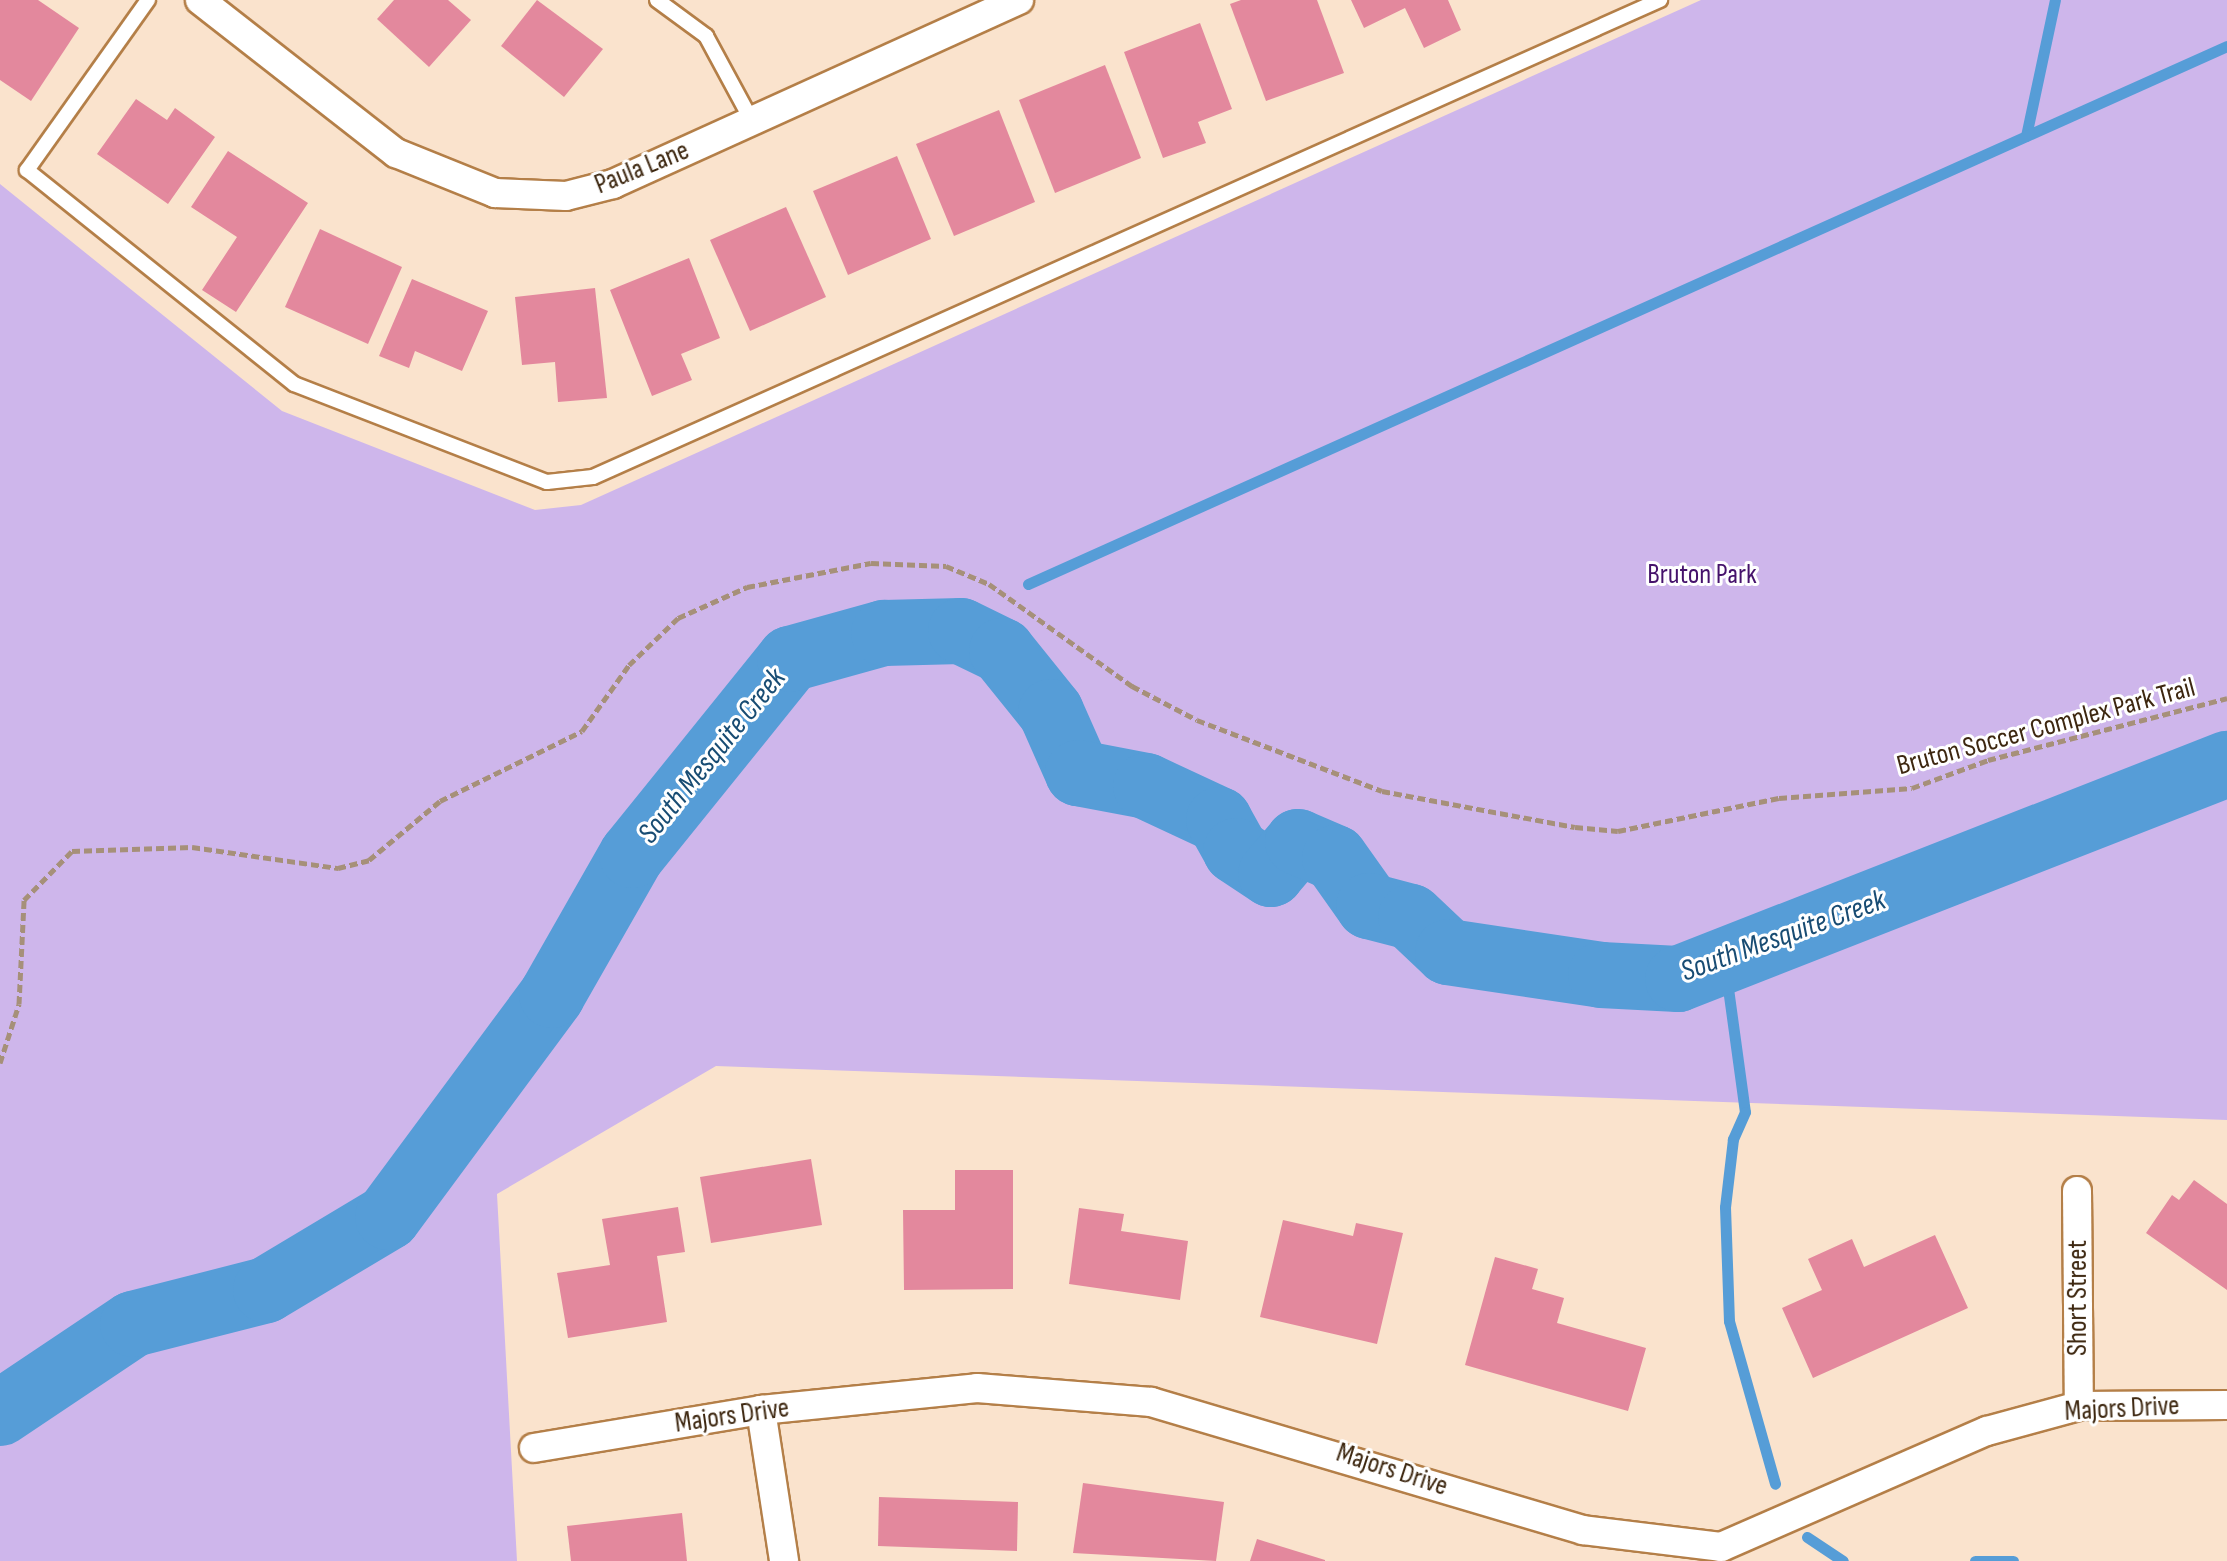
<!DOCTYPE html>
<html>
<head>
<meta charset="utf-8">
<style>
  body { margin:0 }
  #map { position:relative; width:2227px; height:1561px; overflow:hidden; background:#fae3cd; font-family:"Sofia Sans Condensed",sans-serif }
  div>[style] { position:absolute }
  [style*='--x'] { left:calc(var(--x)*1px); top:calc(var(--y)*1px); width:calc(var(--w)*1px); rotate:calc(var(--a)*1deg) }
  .green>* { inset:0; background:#ceb6eb }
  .stream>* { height:11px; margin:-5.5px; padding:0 5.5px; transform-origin:5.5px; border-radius:5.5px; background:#569dd7 }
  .river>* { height:66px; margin:-33px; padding:0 33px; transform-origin:33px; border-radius:33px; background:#569dd7 }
  .building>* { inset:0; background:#e3889d }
  .path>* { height:5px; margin-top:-2.5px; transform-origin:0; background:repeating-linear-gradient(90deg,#a69079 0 8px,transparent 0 12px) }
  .roads { filter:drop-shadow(2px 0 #b47f48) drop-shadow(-2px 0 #b47f48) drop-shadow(0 2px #b47f48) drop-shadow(0 -2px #b47f48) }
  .lane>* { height:14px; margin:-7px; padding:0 7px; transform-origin:7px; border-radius:7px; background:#fff }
  .street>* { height:28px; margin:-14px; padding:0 14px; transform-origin:14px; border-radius:14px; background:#fff }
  span { translate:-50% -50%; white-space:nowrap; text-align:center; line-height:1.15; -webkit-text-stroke:6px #fff; paint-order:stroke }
  .street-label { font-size:28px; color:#3d2710 }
  .park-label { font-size:28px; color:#45126b }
  .water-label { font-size:30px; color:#184c73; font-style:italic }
</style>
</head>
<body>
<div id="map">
  <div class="green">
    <div style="clip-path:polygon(1701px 0,2227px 0,2227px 1120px,716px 1066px,497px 1194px,517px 1561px,0 1561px,0 184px,282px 411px,535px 510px,581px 505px)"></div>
  </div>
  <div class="stream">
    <div style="--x:2026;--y:136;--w:139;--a:-78"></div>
    <div style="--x:1028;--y:584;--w:1314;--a:-24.17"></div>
    <div style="--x:961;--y:631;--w:30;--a:-34"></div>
    <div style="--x:1724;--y:959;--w:154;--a:82.2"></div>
    <div style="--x:1745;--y:1112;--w:30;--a:114"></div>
    <div style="--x:1733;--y:1139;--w:68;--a:96.7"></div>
    <div style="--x:1725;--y:1207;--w:114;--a:88"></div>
    <div style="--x:1729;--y:1321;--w:169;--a:74.2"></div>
    <div style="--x:1807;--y:1537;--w:43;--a:33.7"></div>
    <div style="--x:1975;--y:1561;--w:38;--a:0"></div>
  </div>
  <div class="river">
    <div style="--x:0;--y:1413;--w:160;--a:-33.8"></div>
    <div style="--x:133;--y:1324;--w:137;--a:-14.3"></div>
    <div style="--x:266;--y:1290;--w:142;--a:-30.9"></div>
    <div style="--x:388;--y:1217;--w:276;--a:-53.5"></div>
    <div style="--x:552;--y:995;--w:161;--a:-60.3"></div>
    <div style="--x:632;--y:855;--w:252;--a:-51.1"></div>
    <div style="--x:790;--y:659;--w:98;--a:-15.5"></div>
    <div style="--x:884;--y:633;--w:77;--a:-1.5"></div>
    <div style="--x:961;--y:631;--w:46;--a:26"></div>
    <div style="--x:1002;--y:651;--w:78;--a:51.2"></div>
    <div style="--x:1051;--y:712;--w:67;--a:66.1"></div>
    <div style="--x:1078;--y:773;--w:69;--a:10.8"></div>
    <div style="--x:1146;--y:786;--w:81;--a:25"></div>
    <div style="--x:1219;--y:820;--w:35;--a:61"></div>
    <div style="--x:1236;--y:851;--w:42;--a:33.3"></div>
    <div style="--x:1271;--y:874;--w:42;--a:-49.8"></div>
    <div style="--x:1298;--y:842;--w:40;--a:23.4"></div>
    <div style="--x:1335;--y:858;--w:59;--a:54.7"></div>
    <div style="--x:1369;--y:906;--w:43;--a:14.7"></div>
    <div style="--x:1411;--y:917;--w:51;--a:43.4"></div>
    <div style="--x:1448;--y:952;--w:155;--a:8.5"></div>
    <div style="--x:1601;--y:975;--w:77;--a:3"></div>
    <div style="--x:1678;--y:979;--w:590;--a:-21.39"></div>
  </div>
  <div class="building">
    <div style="clip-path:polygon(0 0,38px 0,79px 28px,31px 101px,0 80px)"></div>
    <div style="clip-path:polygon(394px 0,448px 0,471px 20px,429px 67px,377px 19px)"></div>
    <div style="clip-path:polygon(537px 0,603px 49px,564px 97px,501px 46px)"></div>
    <div style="clip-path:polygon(1241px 0,1317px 0,1344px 73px,1266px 101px,1230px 4px)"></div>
    <div style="clip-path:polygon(1351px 0,1448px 0,1461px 30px,1424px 48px,1405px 8px,1364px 28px)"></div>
    <div style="clip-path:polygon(1200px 23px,1232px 109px,1198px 122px,1206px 143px,1163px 158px,1124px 52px)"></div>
    <div style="clip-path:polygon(1105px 65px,1141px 158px,1055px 193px,1019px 100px)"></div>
    <div style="clip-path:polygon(136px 99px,167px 120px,175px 108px,215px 137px,168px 204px,97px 154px)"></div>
    <div style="clip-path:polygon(999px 110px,1035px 202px,954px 236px,916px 144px)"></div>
    <div style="clip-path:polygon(228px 151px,308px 203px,236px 312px,202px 290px,237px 237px,191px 207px)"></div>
    <div style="clip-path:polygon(897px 156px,931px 239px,848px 275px,813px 191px)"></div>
    <div style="clip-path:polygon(786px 207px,826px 297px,750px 331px,710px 240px)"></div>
    <div style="clip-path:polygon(320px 229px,402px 267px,368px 344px,285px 307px)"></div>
    <div style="clip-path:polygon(689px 258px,720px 338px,681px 354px,692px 380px,652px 396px,610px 290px)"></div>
    <div style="clip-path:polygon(412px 279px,488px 311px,462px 371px,415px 351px,409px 368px,379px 356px)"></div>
    <div style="clip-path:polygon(595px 288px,607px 398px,558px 402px,555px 362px,522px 365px,515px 297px)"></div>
    <div style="clip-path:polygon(811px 1159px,822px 1225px,711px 1243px,700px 1177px)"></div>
    <div style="clip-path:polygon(955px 1170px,1013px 1170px,1013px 1289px,904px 1290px,903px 1210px,955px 1210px)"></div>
    <div style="clip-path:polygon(2194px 1180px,2227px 1204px,2227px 1290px,2146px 1233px,2172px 1195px,2179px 1200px)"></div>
    <div style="clip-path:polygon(678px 1207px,685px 1252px,657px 1256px,667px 1322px,568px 1338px,557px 1273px,610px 1265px,602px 1219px)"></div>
    <div style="clip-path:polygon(1079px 1208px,1124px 1214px,1121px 1231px,1188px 1241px,1180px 1300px,1069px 1284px)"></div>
    <div style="clip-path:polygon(1283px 1220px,1353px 1236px,1356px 1223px,1403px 1233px,1377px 1344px,1260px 1317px)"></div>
    <div style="clip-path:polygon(1935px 1235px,1968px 1308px,1813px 1378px,1782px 1308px,1822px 1290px,1808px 1259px,1852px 1239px,1864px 1267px)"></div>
    <div style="clip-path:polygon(1495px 1257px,1538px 1269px,1532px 1289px,1564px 1298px,1557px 1323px,1646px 1348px,1628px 1411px,1465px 1365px)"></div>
    <div style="clip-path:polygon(1083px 1483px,1224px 1502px,1216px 1561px,1073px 1553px)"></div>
    <div style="clip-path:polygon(879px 1497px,1018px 1502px,1017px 1551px,878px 1546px)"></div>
    <div style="clip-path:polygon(682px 1513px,687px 1561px,571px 1561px,567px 1526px)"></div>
    <div style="clip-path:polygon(1257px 1539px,1325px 1560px,1325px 1561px,1250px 1561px)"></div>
  </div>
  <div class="path">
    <div style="--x:0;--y:1063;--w:62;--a:-72.1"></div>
    <div style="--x:19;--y:1004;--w:104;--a:-87.2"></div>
    <div style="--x:24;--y:900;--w:69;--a:-45.6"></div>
    <div style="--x:72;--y:851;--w:120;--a:-1.9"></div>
    <div style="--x:192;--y:847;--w:148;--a:8.2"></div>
    <div style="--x:338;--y:868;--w:32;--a:-14"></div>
    <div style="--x:369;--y:860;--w:92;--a:-39.7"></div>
    <div style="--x:440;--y:801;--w:158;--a:-26.2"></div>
    <div style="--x:582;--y:731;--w:81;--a:-54.5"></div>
    <div style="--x:629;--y:665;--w:68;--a:-43.8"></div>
    <div style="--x:678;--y:618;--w:76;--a:-24.2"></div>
    <div style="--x:747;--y:587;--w:126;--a:-11"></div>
    <div style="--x:871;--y:563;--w:75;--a:2.3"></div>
    <div style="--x:946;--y:566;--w:47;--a:22.7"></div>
    <div style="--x:989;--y:584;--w:176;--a:35.5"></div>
    <div style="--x:1132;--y:686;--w:73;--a:27.6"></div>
    <div style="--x:1197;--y:720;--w:198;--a:21"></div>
    <div style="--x:1382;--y:791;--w:196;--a:10.6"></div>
    <div style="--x:1575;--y:827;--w:43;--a:5.3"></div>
    <div style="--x:1618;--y:831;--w:164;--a:-11.6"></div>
    <div style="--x:1779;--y:798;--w:133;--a:-4.3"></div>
    <div style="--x:1912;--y:788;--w:81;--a:-20.2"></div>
    <div style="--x:1988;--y:760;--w:247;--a:-14.5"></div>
  </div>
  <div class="roads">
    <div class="lane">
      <div style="--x:148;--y:0;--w:209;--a:125.4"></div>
      <div style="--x:27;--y:170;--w:342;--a:38.7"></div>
      <div style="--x:294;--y:384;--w:271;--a:21.2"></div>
      <div style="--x:547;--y:482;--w:46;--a:-6.2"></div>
      <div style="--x:593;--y:477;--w:1169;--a:-24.09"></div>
      <div style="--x:657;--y:0;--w:61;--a:36.3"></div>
      <div style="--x:706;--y:36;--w:97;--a:61.6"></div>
    </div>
    <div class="street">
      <div style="--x:200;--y:0;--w:249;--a:38"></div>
      <div style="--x:396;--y:153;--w:107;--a:22"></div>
      <div style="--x:495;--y:193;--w:71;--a:2.4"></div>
      <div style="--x:566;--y:196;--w:49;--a:-14.3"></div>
      <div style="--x:613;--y:184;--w:446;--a:-24.4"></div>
      <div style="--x:2077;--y:1191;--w:215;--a:89.5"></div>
      <div style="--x:761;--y:1410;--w:153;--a:81.3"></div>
      <div style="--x:534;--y:1448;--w:230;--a:-9.5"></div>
      <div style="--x:761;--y:1410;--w:217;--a:-5.8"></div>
      <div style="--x:977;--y:1388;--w:175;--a:4.6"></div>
      <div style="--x:1151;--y:1402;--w:451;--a:16.5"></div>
      <div style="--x:1583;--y:1530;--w:139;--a:7"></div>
      <div style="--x:1721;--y:1547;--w:290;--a:-23.6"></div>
      <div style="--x:1987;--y:1431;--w:95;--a:-15.2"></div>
      <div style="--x:2079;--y:1406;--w:148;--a:-0.4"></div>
    </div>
  </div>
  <div class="street-label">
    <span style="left:642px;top:168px;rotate:-22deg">Paula Lane</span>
    <span style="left:2046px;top:727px;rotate:-15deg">Bruton Soccer Complex Park Trail</span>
    <span style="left:2078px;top:1298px;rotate:-90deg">Short Street</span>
    <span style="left:2122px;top:1409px;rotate:-3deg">Majors Drive</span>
    <span style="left:732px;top:1416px;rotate:-8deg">Majors Drive</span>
    <span style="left:1392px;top:1470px;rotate:18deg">Majors Drive</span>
  </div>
  <div class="park-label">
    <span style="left:1702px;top:575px">Bruton Park</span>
  </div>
  <div class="water-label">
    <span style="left:712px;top:756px;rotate:-51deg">South Mesquite Creek</span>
    <span style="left:1783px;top:936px;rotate:-20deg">South Mesquite Creek</span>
  </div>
</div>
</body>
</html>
